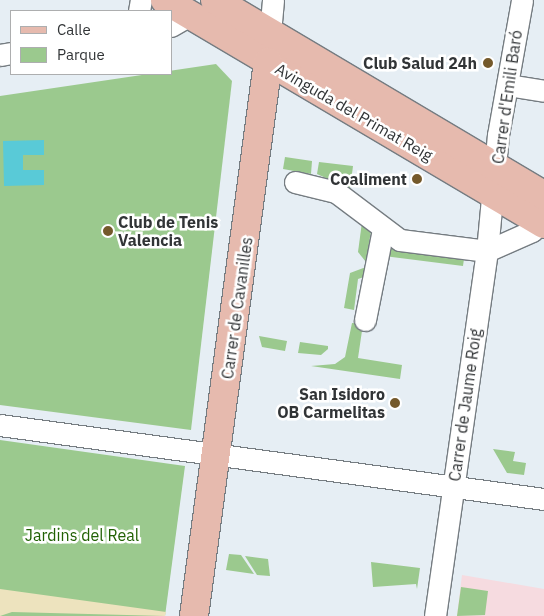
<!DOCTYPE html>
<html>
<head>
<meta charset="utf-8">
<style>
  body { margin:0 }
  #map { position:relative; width:544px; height:616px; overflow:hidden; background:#e6eef4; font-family:"IBM Plex Sans",sans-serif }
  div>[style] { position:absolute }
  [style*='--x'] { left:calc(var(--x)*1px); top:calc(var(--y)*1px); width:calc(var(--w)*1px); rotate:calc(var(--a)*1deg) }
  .education>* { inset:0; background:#f6dbe0 }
  .green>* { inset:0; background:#9bc98e }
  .sand>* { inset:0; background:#ede3be }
  .water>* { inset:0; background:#59cad7 }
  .roads { filter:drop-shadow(1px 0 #757c81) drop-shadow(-1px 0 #757c81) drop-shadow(0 1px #757c81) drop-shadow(0 -1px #757c81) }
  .minor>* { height:21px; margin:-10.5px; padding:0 10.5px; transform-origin:10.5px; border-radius:10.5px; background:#fff }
  .major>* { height:28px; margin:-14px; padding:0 14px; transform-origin:14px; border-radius:14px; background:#e6baae }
  .dots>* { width:14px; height:14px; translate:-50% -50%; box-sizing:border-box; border:2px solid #fff; border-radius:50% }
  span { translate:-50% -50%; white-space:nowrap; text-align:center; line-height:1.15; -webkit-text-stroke:5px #fff; paint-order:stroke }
  .poi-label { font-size:16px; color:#313436; font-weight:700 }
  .right { translate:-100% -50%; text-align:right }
  .left { translate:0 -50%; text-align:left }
  .street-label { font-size:16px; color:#313436 }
  .park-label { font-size:16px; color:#216104 }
  .legend { position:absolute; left:10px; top:10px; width:162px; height:65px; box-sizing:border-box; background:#fff; border:1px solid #adaeaf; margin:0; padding:6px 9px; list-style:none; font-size:15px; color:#313436 }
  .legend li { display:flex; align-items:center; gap:10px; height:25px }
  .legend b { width:25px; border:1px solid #adaeaf }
</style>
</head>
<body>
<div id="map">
  <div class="education">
    <div style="clip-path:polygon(462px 575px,544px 589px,544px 616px,457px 616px)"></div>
  </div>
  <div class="green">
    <div style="clip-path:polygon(216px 64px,232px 81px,191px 430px,0 405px,0 96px)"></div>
    <div style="clip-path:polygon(285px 157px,312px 161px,311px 174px,283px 169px)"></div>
    <div style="clip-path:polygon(319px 162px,353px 166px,350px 189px,317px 174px)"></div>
    <div style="clip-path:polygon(362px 222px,371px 231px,366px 262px,358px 252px)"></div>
    <div style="clip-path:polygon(386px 245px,465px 252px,463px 266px,384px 256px)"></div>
    <div style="clip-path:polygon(366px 267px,364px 277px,358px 279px,354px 310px,344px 308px,350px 273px)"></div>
    <div style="clip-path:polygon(352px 323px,363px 324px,358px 358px,402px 365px,400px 379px,311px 366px,335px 364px,345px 357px)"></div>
    <div style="clip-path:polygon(259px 336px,287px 341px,285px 351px,262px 347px)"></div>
    <div style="clip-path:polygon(300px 342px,328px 346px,328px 349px,321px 355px,298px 353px)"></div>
    <div style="clip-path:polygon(0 440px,185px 466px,165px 616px,0 616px)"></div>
    <div style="clip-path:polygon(493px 449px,515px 452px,513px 461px,526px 463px,524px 475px,507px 473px)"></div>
    <div style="clip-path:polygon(229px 554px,241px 555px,254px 574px,226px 570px)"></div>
    <div style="clip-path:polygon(245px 556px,268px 559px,270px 576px,257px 575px)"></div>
    <div style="clip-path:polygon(371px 562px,420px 568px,417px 589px,416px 584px,373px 587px)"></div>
    <div style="clip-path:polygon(461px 587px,488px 591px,485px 615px,457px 616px)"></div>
  </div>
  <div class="sand">
    <div style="clip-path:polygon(0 589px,152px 610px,166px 612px,165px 616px,12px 612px,0 616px)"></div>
  </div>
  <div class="water">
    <div style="clip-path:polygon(44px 140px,44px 155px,23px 155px,23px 170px,44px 170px,44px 185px,4px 186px,3px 141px)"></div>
  </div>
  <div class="roads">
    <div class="minor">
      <div style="--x:139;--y:11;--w:11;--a:-80"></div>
      <div style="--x:171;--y:26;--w:22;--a:-30"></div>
      <div style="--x:269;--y:44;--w:44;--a:-84.8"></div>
      <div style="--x:0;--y:55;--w:11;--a:-10"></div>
      <div style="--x:508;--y:85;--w:36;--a:9"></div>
      <div style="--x:295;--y:182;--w:42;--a:13.7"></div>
      <div style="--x:336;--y:192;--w:80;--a:36.9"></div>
      <div style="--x:400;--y:240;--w:88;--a:7.2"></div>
      <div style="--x:487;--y:251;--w:49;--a:-24"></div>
      <div style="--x:532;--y:231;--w:13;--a:-45"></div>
      <div style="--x:365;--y:320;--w:93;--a:-78.8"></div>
      <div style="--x:0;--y:425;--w:549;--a:7.75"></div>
      <div style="--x:435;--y:616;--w:369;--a:-81.9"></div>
      <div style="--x:487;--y:251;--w:117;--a:-84.6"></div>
      <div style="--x:498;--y:135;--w:137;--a:-79.9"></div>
    </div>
    <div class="major">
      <div style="--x:165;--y:0;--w:440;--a:30.6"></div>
      <div style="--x:215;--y:0;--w:382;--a:30.7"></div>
      <div style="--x:194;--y:616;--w:559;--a:-82.39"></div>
    </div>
  </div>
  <div class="dots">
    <div style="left:488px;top:63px;background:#74592b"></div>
    <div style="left:417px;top:179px;background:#74592b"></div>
    <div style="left:108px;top:231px;background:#74592b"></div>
    <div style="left:395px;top:403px;background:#74592b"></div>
  </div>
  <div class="poi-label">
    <span class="right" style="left:477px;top:63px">Club Salud 24h</span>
    <span class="right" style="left:407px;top:179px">Coaliment</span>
    <span class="left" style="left:118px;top:231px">Club de Tenis<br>Valencia</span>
    <span class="right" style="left:385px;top:403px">San Isidoro<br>OB Carmelitas</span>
  </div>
  <div class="street-label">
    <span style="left:507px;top:97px;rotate:-82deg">Carrer d'Emili Baró</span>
    <span style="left:354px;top:112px;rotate:30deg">Avinguda del Primat Reig</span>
    <span style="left:237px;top:308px;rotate:-82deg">Carrer de Cavanilles</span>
    <span style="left:465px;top:405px;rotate:-82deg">Carrer de Jaume Roig</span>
  </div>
  <div class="park-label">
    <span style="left:82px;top:535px">Jardins del Real</span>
  </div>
  <ul class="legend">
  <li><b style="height:6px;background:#e6baae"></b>Calle</li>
  <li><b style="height:14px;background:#9bc98e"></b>Parque</li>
  </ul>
</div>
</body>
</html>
